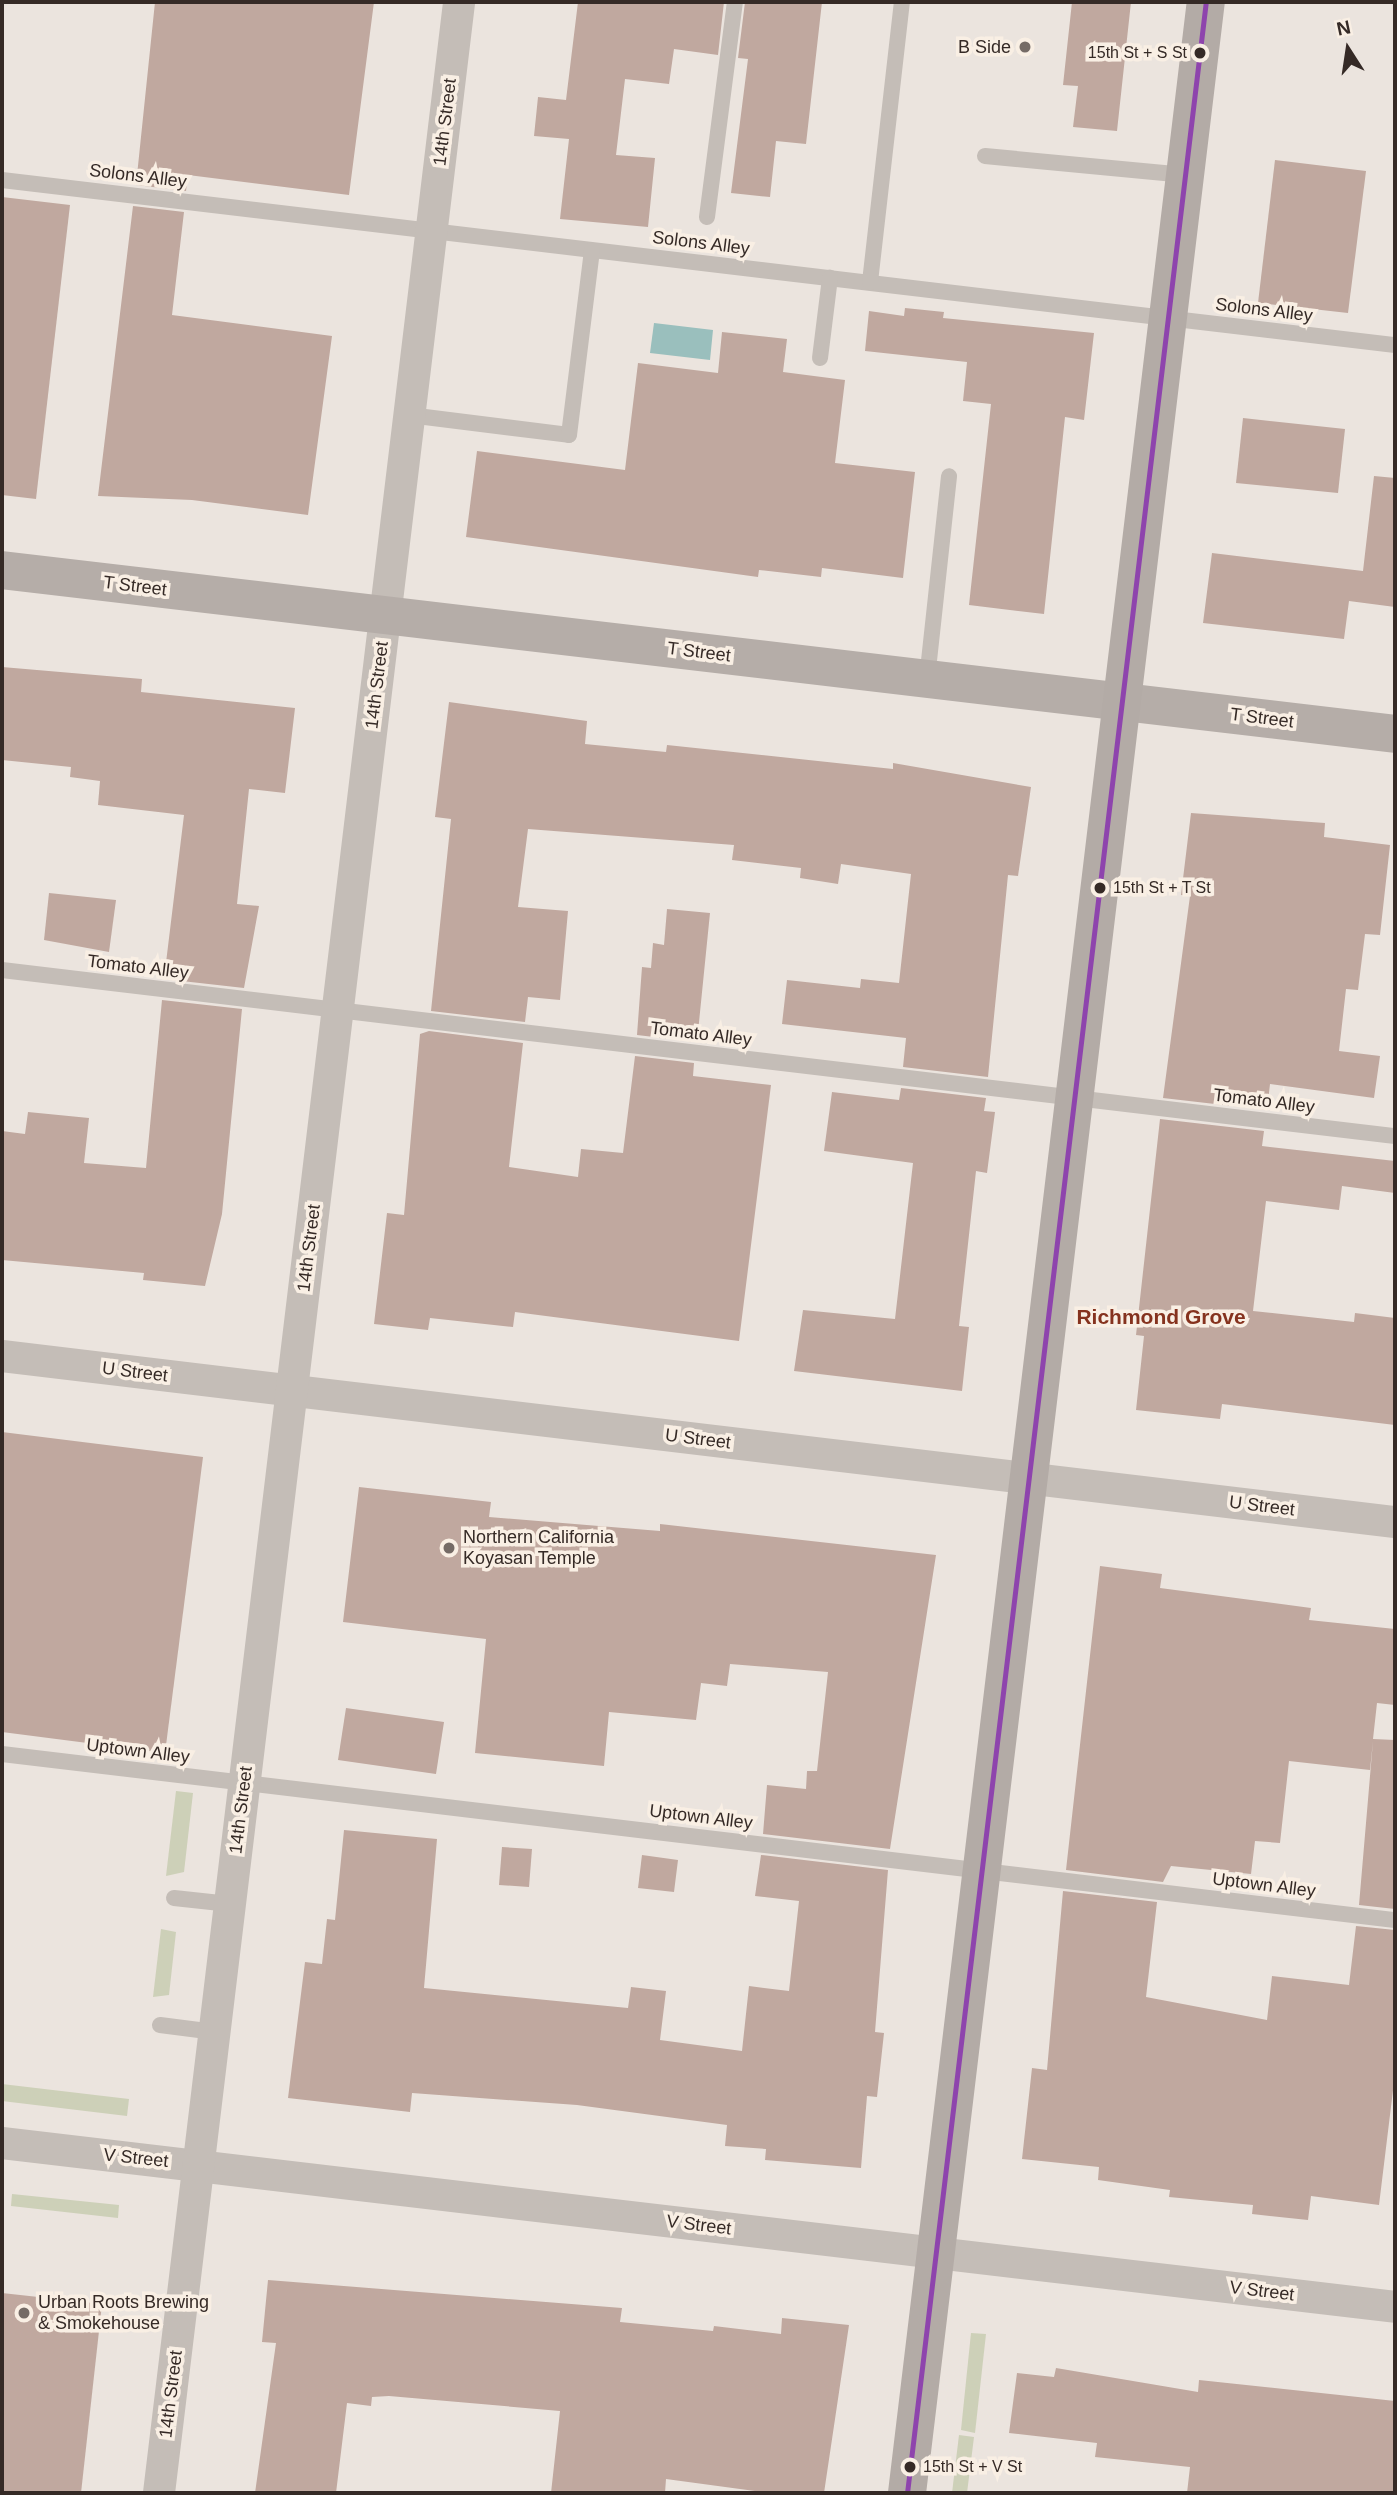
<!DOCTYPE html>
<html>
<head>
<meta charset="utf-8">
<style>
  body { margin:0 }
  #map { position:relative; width:1397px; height:2495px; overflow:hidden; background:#ebe4de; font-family:Helvetica,sans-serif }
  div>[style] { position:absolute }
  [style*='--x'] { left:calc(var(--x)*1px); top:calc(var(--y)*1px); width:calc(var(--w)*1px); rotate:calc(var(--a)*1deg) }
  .green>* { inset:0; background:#cdd0b8 }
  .water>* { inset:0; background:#9abfbd }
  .building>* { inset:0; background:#c0a89f }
  .lane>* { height:16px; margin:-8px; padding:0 8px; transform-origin:8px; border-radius:8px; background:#c4bdb7 }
  .street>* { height:32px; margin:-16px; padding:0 16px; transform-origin:16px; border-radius:16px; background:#c4bdb7 }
  .secondary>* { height:38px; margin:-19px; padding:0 19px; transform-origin:19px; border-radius:19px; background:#b5ada8 }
  .primary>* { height:38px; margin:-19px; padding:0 19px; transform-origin:19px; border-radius:19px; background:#b3aba6 }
  .bus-1>* { height:5px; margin:-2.5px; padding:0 2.5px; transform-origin:2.5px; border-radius:2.5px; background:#8e44ad }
  .dots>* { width:19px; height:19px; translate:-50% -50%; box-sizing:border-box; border:4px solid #f9efe4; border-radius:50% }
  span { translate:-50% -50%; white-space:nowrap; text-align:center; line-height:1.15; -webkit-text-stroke:7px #f9efe4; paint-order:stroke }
  .bus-label { font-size:16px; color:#352a26 }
  .right { translate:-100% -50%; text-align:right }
  .left { translate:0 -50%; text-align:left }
  .poi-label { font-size:18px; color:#352a26 }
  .street-label { font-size:18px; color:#352a26 }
  .quarter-label { font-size:21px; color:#85321e; font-weight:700 }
  .frame { position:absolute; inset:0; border:4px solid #352a26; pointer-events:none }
  .north { position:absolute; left:1313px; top:14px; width:70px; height:70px; -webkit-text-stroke:5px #f9efe4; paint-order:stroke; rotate:348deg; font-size:19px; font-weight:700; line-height:28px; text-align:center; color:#352a26 }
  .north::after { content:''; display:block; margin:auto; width:24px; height:32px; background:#352a26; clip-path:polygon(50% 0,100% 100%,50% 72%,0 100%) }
</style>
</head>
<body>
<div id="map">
  <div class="green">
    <div style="clip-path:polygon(176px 1791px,193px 1793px,184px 1872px,166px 1876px)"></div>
    <div style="clip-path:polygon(161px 1929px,176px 1932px,169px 1995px,153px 1997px)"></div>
    <div style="clip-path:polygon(2px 2084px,129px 2099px,127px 2116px,2px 2101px)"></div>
    <div style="clip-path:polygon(12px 2194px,119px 2205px,118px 2218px,11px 2206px)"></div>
    <div style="clip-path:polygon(971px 2333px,986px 2334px,975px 2433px,961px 2430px)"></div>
    <div style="clip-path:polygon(959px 2435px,974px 2437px,967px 2493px,952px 2493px)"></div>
  </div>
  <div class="water">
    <div style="clip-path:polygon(654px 323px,713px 330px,710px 360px,650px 353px)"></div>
  </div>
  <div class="building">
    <div style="clip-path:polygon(155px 2px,374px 2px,349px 195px,188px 175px,186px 191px,136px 185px)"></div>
    <div style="clip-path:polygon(578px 2px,724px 2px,718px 55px,674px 49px,669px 84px,625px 79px,616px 155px,655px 158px,648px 227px,560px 219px,569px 139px,534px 136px,538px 97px,566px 100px)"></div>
    <div style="clip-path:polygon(745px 2px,822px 2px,806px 144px,776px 141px,770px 197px,731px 193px,748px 59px,738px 58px)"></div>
    <div style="clip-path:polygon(1072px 2px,1131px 2px,1117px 131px,1073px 127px,1078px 86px,1063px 85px)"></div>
    <div style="clip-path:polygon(1275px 160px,1366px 171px,1348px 313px,1258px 303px)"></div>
    <div style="clip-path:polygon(2px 197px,70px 205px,36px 499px,2px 495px)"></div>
    <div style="clip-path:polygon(133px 206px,184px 212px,172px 315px,332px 336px,308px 515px,192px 500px,98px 496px)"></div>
    <div style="clip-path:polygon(905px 308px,944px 312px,943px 318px,1094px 333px,1084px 420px,1065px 417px,1044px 614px,969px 605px,991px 404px,963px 401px,967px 362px,865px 351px,869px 311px,904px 316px)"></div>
    <div style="clip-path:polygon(722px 332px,787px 339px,783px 372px,845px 380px,835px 463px,915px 472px,903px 578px,822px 568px,821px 577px,759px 570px,758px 577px,466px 537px,477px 451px,625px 470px,638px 363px,718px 373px)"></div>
    <div style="clip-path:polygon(1243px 418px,1345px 429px,1338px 493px,1236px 483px)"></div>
    <div style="clip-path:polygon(1374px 476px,1395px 478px,1395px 607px,1349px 601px,1344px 639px,1203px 623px,1212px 553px,1363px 571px)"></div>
    <div style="clip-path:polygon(2px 667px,142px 679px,141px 692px,295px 708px,285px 793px,249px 789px,237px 904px,259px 906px,244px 988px,164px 979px,184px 815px,98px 805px,100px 781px,70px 777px,71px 767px,2px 760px)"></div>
    <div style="clip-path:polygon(449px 702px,587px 721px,585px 744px,666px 752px,667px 745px,893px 769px,893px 763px,1031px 787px,1018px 876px,1008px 875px,988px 1077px,903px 1067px,906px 1038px,782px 1024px,787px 980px,860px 988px,861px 979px,899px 983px,911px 874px,841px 864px,838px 884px,800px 878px,801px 868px,732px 860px,734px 845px,528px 829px,518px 907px,568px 911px,560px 1000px,528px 997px,525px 1022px,431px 1011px,451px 819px,435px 817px)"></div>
    <div style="clip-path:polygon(1191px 813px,1325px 823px,1324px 837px,1390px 845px,1380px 935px,1365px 934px,1358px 990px,1346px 989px,1339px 1051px,1380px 1056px,1374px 1098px,1270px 1084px,1267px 1110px,1163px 1098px,1190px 896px,1181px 895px)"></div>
    <div style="clip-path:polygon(49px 893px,116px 900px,109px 952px,44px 940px)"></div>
    <div style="clip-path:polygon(667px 909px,710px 913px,697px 1042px,637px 1035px,642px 967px,651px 968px,653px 943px,664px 945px)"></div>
    <div style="clip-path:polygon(162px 1000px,242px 1009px,222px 1214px,205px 1286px,143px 1280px,144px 1273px,2px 1260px,2px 1131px,25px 1134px,28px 1112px,89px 1118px,84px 1163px,146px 1168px)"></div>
    <div style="clip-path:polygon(429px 1031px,523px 1043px,509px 1167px,578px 1177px,581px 1149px,623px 1153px,635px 1056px,694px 1063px,693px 1076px,771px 1085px,739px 1341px,515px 1312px,513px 1327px,430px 1318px,428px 1330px,374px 1324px,387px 1213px,404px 1215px,420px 1034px)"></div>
    <div style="clip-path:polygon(901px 1088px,986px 1098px,984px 1111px,995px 1112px,987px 1173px,976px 1171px,959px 1326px,969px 1327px,962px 1391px,794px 1371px,803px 1310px,895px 1319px,913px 1163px,824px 1151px,832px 1092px,899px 1100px)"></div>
    <div style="clip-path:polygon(1160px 1119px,1264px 1131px,1262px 1146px,1395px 1161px,1395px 1193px,1342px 1186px,1339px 1210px,1266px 1201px,1253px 1311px,1354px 1322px,1355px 1313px,1395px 1318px,1395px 1425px,1222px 1404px,1220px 1419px,1136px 1410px,1144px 1336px,1136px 1335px)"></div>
    <div style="clip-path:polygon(2px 1432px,203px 1457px,165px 1753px,2px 1732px)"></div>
    <div style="clip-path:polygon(359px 1487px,491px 1502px,489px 1517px,660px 1531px,660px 1524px,936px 1555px,890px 1849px,763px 1834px,767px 1785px,806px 1789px,807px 1771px,817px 1771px,828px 1672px,730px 1664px,727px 1686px,701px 1683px,696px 1720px,609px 1712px,604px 1766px,475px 1753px,486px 1639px,343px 1622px)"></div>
    <div style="clip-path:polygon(1100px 1566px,1162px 1574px,1160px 1588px,1311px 1608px,1309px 1620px,1395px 1629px,1395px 1705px,1377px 1703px,1373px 1739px,1395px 1740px,1395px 1909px,1359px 1905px,1373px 1741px,1370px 1770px,1289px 1761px,1280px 1843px,1255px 1841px,1251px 1874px,1171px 1866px,1163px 1882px,1066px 1870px)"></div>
    <div style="clip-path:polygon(346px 1708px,444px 1722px,436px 1774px,338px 1760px)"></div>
    <div style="clip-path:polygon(344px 1830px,437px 1839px,424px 1988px,628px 2008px,631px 1987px,666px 1991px,660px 2040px,742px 2051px,749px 1986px,789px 1991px,799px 1901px,755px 1896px,761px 1855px,888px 1870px,875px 2032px,884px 2033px,877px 2097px,867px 2096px,861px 2168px,765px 2160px,766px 2149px,725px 2146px,727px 2125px,577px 2105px,412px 2093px,410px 2112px,288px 2098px,305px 1962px,322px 1964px,327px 1919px,335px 1920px)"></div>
    <div style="clip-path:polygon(502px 1847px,532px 1849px,529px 1887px,499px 1885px)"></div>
    <div style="clip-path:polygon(642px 1855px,678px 1860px,674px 1892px,638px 1888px)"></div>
    <div style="clip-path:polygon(1063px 1891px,1157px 1902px,1146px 1997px,1267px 2020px,1272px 1976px,1349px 1985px,1356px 1926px,1395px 1930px,1395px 2074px,1379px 2205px,1311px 2196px,1308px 2220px,1252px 2214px,1253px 2205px,1169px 2197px,1170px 2190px,1098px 2180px,1099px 2167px,1022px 2159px,1032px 2068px,1047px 2070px)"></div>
    <div style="clip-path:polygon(268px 2280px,622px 2308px,620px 2322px,713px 2331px,714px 2326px,781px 2334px,782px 2318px,849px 2325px,824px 2493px,770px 2493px,666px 2479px,665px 2493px,551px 2493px,560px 2411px,389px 2396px,372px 2397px,371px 2406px,347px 2403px,336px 2493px,255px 2493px,276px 2343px,262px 2342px)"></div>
    <div style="clip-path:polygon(2px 2293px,102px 2304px,81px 2493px,2px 2493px)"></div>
    <div style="clip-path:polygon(1056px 2368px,1198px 2392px,1199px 2380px,1395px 2401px,1395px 2493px,1187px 2493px,1190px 2467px,1095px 2457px,1097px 2443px,1009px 2433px,1017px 2373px,1054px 2377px)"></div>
  </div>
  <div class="lane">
    <div style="--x:985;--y:156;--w:201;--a:5.4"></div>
    <div style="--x:2;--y:180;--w:1403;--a:6.76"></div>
    <div style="--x:707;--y:217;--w:217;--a:-82.6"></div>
    <div style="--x:870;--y:282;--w:282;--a:-83.5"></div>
    <div style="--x:820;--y:358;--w:81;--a:-82.9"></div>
    <div style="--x:409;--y:415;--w:161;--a:7.1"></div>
    <div style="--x:569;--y:435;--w:186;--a:-82.9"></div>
    <div style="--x:927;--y:679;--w:204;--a:-83.8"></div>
    <div style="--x:2;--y:970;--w:1403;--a:6.8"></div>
    <div style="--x:2;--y:1754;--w:1403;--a:6.8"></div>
    <div style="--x:174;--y:1898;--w:56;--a:6.1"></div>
    <div style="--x:160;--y:2025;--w:55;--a:7.3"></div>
  </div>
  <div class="street">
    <div style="--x:2;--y:1356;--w:1403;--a:6.8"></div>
    <div style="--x:2;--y:2143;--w:1403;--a:6.71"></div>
    <div style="--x:159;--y:2493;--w:2509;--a:-83.13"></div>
  </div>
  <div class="secondary">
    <div style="--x:2;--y:570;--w:1403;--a:6.71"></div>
  </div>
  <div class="primary">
    <div style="--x:907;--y:2493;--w:2509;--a:-83.16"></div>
  </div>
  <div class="bus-1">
    <div style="--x:907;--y:2493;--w:2509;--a:-83.16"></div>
  </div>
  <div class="dots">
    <div style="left:1025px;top:47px;background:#756b66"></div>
    <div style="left:1200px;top:53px;background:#352a26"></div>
    <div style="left:1100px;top:888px;background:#352a26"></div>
    <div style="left:449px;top:1548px;background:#756b66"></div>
    <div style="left:24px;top:2313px;background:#756b66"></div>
    <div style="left:910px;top:2467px;background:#352a26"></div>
  </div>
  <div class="bus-label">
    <span class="right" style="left:1187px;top:53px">15th St + S St</span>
    <span class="left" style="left:1113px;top:888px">15th St + T St</span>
    <span class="left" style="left:923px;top:2467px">15th St + V St</span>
  </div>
  <div class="poi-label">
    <span class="right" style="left:1011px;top:47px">B Side</span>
    <span class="left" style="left:463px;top:1548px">Northern California<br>Koyasan Temple</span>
    <span class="left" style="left:38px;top:2313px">Urban Roots Brewing<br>&amp; Smokehouse</span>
  </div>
  <div class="street-label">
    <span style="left:445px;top:122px;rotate:-83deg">14th Street</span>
    <span style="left:138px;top:176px;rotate:7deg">Solons Alley</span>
    <span style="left:701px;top:243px;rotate:7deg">Solons Alley</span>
    <span style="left:1264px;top:310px;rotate:7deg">Solons Alley</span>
    <span style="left:135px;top:586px;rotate:7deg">T Street</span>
    <span style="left:699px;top:652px;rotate:7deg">T Street</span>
    <span style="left:377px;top:685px;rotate:-83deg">14th Street</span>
    <span style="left:1262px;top:718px;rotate:7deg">T Street</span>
    <span style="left:138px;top:967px;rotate:7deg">Tomato Alley</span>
    <span style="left:701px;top:1034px;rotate:7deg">Tomato Alley</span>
    <span style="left:1264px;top:1101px;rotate:7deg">Tomato Alley</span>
    <span style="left:309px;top:1248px;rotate:-83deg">14th Street</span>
    <span style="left:135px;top:1372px;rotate:7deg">U Street</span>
    <span style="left:698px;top:1439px;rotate:7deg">U Street</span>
    <span style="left:1262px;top:1506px;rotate:7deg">U Street</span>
    <span style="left:138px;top:1751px;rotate:7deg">Uptown Alley</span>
    <span style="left:241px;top:1810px;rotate:-83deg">14th Street</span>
    <span style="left:701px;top:1817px;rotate:7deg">Uptown Alley</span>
    <span style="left:1264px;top:1885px;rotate:7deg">Uptown Alley</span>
    <span style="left:136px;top:2158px;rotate:6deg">V Street</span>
    <span style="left:699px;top:2225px;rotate:7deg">V Street</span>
    <span style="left:1262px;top:2291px;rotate:7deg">V Street</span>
    <span style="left:171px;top:2394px;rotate:-83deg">14th Street</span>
  </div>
  <div class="quarter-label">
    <span style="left:1161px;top:1317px">Richmond Grove</span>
  </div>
  <div class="frame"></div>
  <div class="north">N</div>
</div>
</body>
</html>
